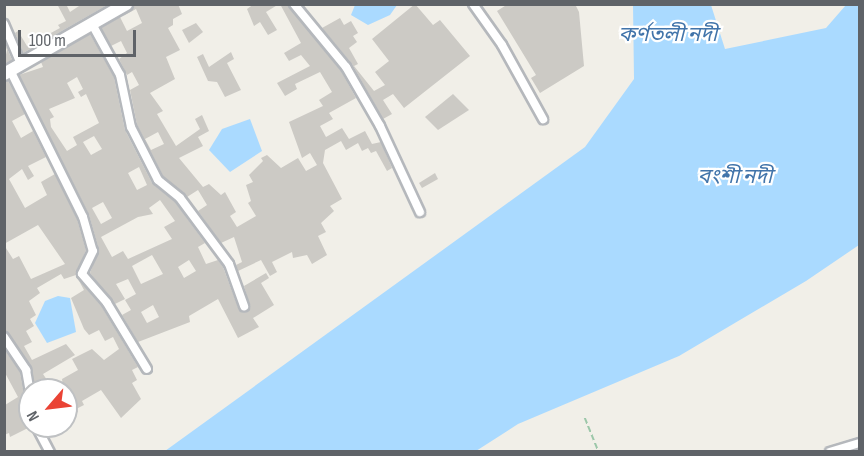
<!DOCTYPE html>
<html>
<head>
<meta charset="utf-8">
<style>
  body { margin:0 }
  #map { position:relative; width:864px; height:456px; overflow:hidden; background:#f1efe8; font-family:"Sofia Sans Condensed","Noto Sans Bengali",sans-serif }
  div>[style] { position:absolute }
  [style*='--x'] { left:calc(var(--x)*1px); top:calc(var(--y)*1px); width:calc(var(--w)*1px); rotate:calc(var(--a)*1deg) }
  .water>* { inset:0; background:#aadaff }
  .building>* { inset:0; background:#cccac5 }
  .path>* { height:1.5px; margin-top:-0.75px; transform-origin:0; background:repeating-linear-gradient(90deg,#9cc7a9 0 6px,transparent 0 9px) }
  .roads { filter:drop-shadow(2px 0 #b5b8bc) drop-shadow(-2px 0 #b5b8bc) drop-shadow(0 2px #b5b8bc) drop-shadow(0 -2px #b5b8bc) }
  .street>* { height:8px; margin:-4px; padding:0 4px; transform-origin:4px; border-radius:4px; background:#fff }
  .secondary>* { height:12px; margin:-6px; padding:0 6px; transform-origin:6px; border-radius:6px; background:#fff }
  span { translate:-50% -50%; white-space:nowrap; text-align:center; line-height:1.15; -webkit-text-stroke:4.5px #fff; paint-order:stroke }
  .water-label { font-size:21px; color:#4174aa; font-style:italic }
  .frame { position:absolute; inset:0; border:6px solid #5f6368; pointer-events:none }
  .north { position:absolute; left:18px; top:378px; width:60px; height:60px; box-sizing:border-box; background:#fff; border:2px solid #bfc1c3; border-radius:50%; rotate:242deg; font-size:16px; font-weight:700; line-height:24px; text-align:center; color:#5f6368 }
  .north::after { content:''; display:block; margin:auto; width:21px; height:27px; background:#ea4335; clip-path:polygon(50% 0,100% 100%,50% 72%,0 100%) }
  .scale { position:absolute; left:18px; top:30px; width:118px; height:27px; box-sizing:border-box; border:3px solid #5f6368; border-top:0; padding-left:8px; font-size:18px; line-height:21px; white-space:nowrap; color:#5f6368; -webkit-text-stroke:4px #fff; paint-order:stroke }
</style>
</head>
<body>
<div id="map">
  <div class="water">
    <div style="clip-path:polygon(355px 5px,355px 4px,397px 5px,390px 15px,368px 25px,351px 15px)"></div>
    <div style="clip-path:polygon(633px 5px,711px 5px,725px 49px,826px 28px,846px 5px,859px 5px,859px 245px,806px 281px,679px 356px,518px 424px,476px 451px,165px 451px,585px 147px,634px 79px)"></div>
    <div style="clip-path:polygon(250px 119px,262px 151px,230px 172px,209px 150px,222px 129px)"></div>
    <div style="clip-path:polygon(58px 296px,70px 298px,76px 332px,47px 343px,35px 323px,45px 301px)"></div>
  </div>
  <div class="building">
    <div style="clip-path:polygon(57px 4px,66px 4px,70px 12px,82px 4px,109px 4px,23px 53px,15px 33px,18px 31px,27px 46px,60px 28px,58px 25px,66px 21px)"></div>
    <div style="clip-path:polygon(evenodd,134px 4px,178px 4px,182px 14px,173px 19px,173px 25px,168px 28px,180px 50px,166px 57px,175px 79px,150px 93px,163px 111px,157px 114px,176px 146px,200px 129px,195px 119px,202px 115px,209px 131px,198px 137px,203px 146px,179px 158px,203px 187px,209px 184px,221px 195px,225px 192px,236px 212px,230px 216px,237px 227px,256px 216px,248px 203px,251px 201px,246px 185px,253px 182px,249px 175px,263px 161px,261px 158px,267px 155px,281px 168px,298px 158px,306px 171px,317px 165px,310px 153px,302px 158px,289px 122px,323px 106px,319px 100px,332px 92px,320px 72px,295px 84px,297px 89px,285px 96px,277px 83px,310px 66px,301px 55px,289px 61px,284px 53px,301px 43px,280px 4px,288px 4px,341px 71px,356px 98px,329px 113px,333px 119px,320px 126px,326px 137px,342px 128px,349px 139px,365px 131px,372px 144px,381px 142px,392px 168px,387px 171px,376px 151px,371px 153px,368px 148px,362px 151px,358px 143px,346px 150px,341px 141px,325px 150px,323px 163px,342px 199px,330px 206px,334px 211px,321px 223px,326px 232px,318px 236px,327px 255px,312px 264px,307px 255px,293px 258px,292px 252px,272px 262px,277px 272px,270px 276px,261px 260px,238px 271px,236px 265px,242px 262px,234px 237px,221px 243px,198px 211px,207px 205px,198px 190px,187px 197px,163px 176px,137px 125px,130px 90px,139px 85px,132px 72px,127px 75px,119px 59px,127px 53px,121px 41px,111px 46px,101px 28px,120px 17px,127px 31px,142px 23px,136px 9px,123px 16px,134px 4px,158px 132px,164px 144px,151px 150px,145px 139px,158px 132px)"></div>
    <div style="clip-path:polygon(254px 4px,279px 4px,266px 12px,277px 30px,268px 35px,260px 22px,254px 26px,247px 9px)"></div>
    <div style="clip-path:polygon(415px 4px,433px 25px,440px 20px,470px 56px,404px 108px,393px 94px,383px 100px,392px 114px,383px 119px,352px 64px,322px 28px,340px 18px,344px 25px,351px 21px,358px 33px,353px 36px,357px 42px,349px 48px,358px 64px,354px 66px,374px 91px,385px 85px,375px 72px,389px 61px,372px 39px)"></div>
    <div style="clip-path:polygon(508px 4px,575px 4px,579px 12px,584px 66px,540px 93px,531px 78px,536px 75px,497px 11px)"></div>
    <div style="clip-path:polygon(196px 23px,203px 32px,189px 43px,182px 30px)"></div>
    <div style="clip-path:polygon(evenodd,90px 34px,114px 77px,125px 130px,152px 183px,175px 202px,205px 243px,198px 247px,206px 264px,218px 260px,223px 267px,239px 310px,247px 312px,250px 307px,244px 286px,266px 273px,269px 278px,261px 283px,274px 305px,253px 318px,259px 327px,238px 338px,218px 299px,189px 316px,190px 322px,138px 342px,122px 315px,131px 310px,125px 300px,136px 294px,128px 279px,116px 284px,125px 299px,115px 304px,90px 273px,99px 250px,89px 215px,19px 75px,43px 67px,41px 62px,90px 34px,77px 77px,83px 89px,78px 92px,81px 97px,86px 94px,99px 123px,73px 137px,77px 145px,67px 151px,51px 127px,50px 119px,54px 117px,49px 109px,75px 98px,67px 83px,77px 77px,90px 34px,94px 136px,102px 149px,91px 155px,83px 142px,94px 136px,90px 34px,139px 167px,147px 185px,137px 190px,128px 173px,139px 167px,90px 34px,160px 200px,175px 221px,164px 227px,172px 239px,128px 259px,123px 251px,112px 257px,101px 237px,138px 217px,153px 214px,149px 208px,160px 200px,90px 34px,103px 202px,112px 218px,101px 224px,92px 208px,103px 202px,90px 34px,152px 255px,163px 274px,141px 284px,132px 266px,152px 255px,90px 34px,189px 260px,196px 271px,184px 278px,178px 267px,189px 260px,90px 34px,153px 305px,159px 317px,147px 323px,141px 312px,153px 305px)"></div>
    <div style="clip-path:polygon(4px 41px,12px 60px,4px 64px,7px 50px)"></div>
    <div style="clip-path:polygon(231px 52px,234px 59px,227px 63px,241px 90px,225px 97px,217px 82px,208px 81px,197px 57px,203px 54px,209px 67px)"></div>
    <div style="clip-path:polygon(8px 81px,25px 114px,12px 121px,21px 138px,33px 131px,46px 157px,28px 166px,34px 176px,28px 180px,22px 169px,9px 179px,25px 208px,47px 195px,41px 182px,55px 174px,77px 219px,86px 250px,76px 275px,64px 279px,61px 274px,37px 288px,40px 293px,29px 301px,36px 315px,30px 319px,34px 326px,26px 331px,32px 342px,24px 346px,32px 360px,66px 344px,75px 355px,43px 374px,47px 380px,35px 386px,31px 366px,4px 331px,4px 245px,13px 259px,19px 256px,31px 279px,65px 264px,38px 225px,4px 244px,4px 82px)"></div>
    <div style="clip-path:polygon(453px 94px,469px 110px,438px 130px,425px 117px)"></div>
    <div style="clip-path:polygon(435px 173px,438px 179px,422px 188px,419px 183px)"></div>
    <div style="clip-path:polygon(78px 279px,102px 307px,138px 367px,132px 370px,137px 380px,132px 383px,141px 399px,121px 418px,101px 390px,82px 401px,84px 405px,76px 409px,78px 412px,66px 416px,66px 390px,56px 390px,63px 386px,62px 379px,78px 370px,72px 359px,92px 349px,104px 360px,119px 349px,113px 337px,105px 341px,99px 330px,89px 335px,84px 329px,71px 298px,84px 290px)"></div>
    <div style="clip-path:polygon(4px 349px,20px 372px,24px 394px,30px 401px,20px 410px,30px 427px,10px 437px,9px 433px,4px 435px,5px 405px,18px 397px,4px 371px)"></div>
  </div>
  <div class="path">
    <div style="--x:585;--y:418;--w:37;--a:68"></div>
  </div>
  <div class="roads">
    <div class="street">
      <div style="--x:294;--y:4;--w:82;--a:50.5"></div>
      <div style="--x:346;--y:67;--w:68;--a:60"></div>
      <div style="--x:380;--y:126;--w:95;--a:65.1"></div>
      <div style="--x:473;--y:4;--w:50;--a:54.7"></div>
      <div style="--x:502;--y:45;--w:85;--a:61"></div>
      <div style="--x:4;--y:24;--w:43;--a:67"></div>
      <div style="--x:92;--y:24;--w:58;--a:61.2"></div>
      <div style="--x:120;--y:75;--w:53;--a:78.1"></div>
      <div style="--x:131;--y:127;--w:59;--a:63"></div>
      <div style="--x:158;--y:180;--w:28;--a:39"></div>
      <div style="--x:180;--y:198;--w:82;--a:53.4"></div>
      <div style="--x:229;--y:264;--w:45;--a:70.3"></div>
      <div style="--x:10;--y:70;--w:164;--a:63.6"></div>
      <div style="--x:83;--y:217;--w:35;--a:74"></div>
      <div style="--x:93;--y:251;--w:25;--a:116"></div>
      <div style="--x:82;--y:274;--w:38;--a:49"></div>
      <div style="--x:107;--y:303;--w:77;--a:58.8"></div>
      <div style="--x:4;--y:337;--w:40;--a:56"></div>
      <div style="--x:26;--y:370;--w:22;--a:80"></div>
      <div style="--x:36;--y:426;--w:30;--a:62"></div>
      <div style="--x:830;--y:452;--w:31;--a:-17"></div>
    </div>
    <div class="secondary">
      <div style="--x:4;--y:74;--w:141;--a:-29.8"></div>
    </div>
  </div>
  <div class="water-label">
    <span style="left:668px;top:35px">কর্ণতলী নদী</span>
    <span style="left:735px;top:177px">বংশী নদী</span>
  </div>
  <div class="frame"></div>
  <div class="north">N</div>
  <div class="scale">100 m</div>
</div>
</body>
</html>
